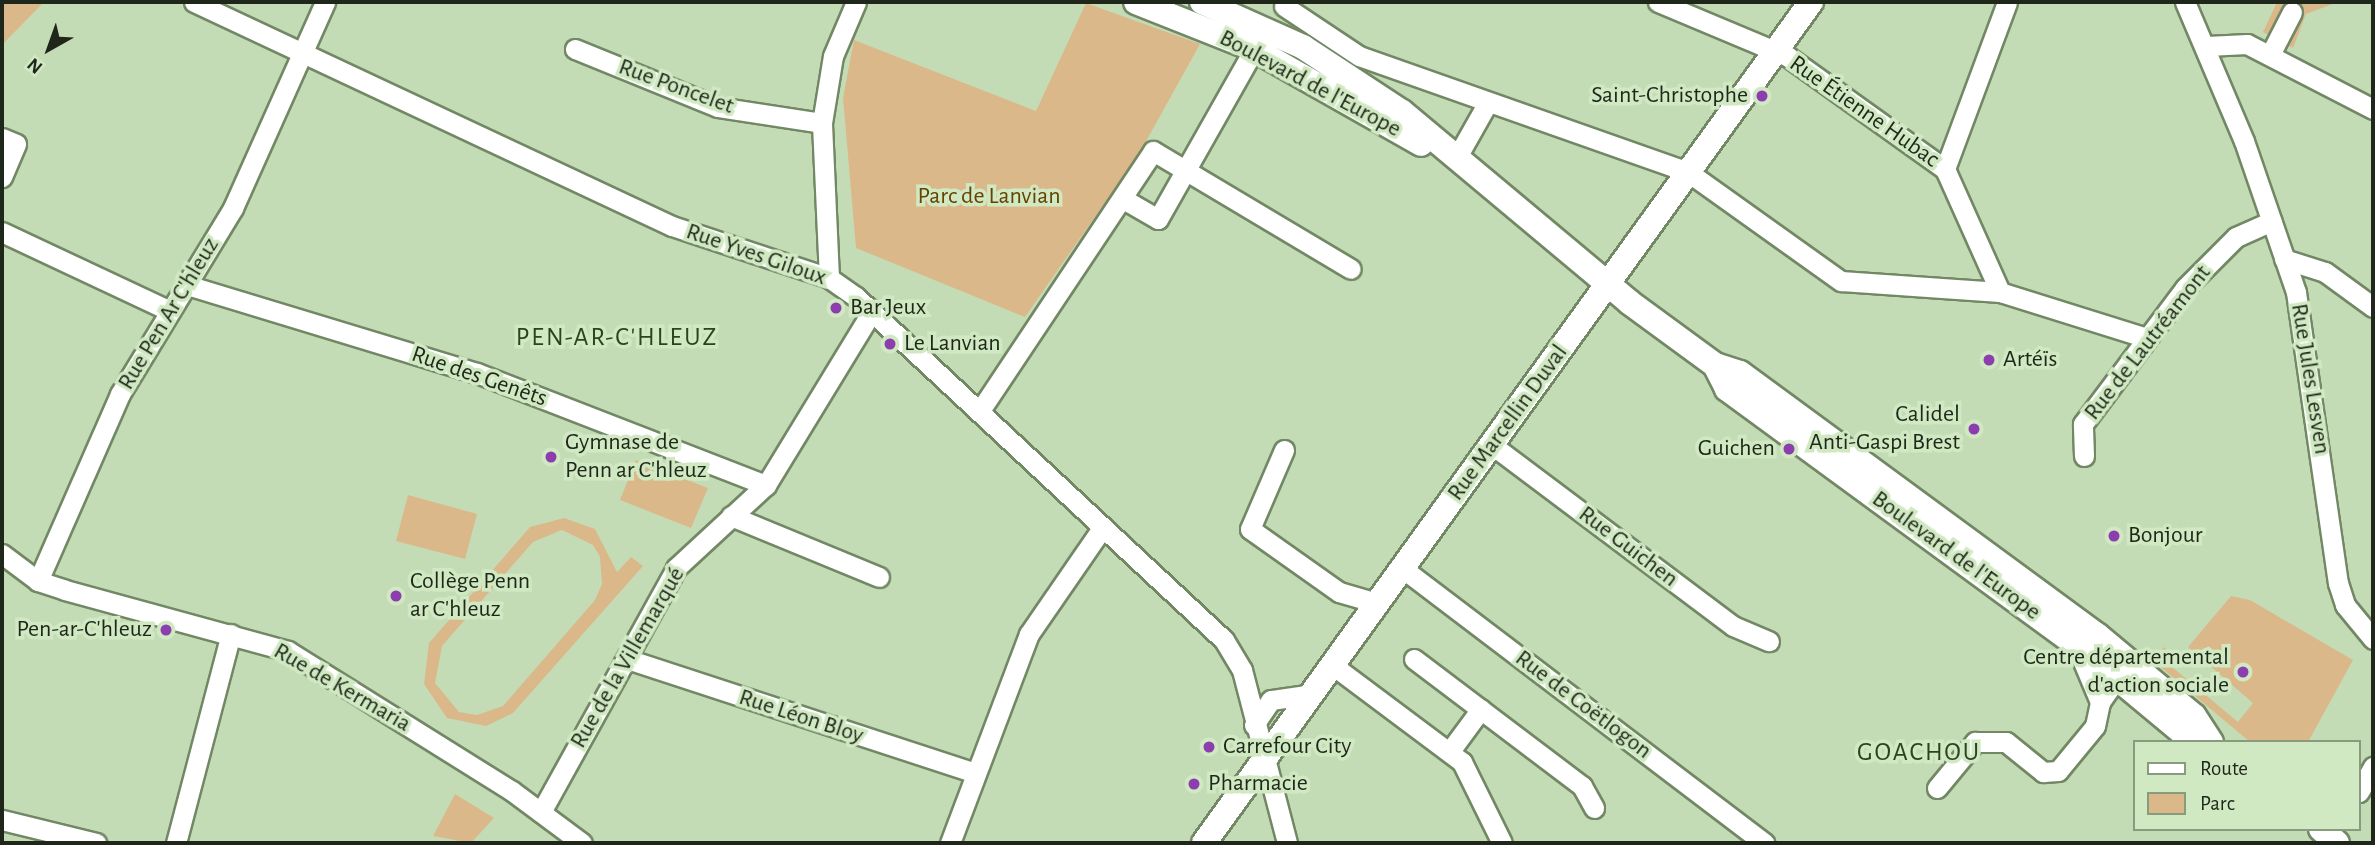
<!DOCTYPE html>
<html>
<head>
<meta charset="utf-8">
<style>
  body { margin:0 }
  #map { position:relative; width:2375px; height:845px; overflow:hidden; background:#c4dcb6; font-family:"Alegreya Sans",sans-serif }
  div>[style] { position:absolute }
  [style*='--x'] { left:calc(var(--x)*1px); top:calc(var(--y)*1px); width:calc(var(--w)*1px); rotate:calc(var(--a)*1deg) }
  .green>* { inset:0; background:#dbb88a }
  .roads { filter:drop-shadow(2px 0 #728865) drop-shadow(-2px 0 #728865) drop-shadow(0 2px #728865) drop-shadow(0 -2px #728865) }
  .minor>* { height:19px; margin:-9.5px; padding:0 9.5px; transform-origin:9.5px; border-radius:9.5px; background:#fff }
  .major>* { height:24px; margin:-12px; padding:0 12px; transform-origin:12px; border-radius:12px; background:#fff }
  .dots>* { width:19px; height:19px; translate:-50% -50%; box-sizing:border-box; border:4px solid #d1e9c3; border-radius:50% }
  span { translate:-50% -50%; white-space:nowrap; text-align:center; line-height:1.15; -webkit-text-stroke:7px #d1e9c3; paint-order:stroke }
  .street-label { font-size:24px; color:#1e2719 }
  .poi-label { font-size:24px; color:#1e2719 }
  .right { translate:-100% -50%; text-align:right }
  .left { translate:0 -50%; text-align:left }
  .park-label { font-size:24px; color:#664200 }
  .neighbourhood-label { font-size:26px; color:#2e4222; letter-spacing:2px }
  .frame { position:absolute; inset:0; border:4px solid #1e2719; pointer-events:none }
  .legend { position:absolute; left:2133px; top:740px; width:228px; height:91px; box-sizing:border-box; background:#d1e9c3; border:2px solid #899b7f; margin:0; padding:9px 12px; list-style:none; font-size:21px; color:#1e2719 }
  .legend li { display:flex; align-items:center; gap:14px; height:35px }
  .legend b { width:35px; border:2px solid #899b7f }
  .north { position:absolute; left:14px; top:14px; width:70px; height:70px; -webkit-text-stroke:5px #d1e9c3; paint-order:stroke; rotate:220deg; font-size:19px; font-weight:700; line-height:28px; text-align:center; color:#1e2719 }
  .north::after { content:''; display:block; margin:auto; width:24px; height:32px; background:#1e2719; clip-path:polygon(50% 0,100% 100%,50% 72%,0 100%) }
</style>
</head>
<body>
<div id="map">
  <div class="green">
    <div style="clip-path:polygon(2px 2px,44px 2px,2px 45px)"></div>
    <div style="clip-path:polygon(2277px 2px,2338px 2px,2306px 14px,2293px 48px,2263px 32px)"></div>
    <div style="clip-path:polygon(1086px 3px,1200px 44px,1139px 154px,1025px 317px,856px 248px,843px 98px,854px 40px,1036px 111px)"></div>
    <div style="clip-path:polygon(636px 460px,708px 488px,691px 528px,620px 500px)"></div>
    <div style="clip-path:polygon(408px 495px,477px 514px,465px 559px,396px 541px)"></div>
    <div style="clip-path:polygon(evenodd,564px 518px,595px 529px,617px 572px,631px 557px,643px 566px,513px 713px,486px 726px,447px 718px,424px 684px,429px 643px,530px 527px,564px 518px,562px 530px,593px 545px,600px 557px,602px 584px,595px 600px,503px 706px,477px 715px,459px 712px,435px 683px,442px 646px,533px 542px,562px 530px)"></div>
    <div style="clip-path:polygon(2231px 596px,2250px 600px,2353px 660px,2308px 742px,2250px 742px,2151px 659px,2165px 647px,2170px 656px,2166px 662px,2238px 722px,2253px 703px,2188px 647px)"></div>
    <div style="clip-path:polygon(455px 794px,494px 818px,471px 843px,433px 836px)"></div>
  </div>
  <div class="roads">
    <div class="minor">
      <div style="--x:194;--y:2;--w:528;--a:25.11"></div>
      <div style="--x:672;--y:226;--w:165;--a:18.3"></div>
      <div style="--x:829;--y:278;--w:33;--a:35"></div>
      <div style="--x:856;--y:297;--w:503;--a:42.99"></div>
      <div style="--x:1224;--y:640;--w:35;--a:59"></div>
      <div style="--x:1242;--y:670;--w:179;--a:75.4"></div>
      <div style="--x:1658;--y:2;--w:140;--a:22.7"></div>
      <div style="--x:1787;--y:56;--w:194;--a:35.6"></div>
      <div style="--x:1945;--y:169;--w:135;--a:65.9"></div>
      <div style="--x:2185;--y:2;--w:151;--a:67"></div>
      <div style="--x:2244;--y:141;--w:160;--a:71"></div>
      <div style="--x:2296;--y:292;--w:294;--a:81.8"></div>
      <div style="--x:2338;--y:583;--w:23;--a:72"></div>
      <div style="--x:2345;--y:605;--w:44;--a:50.5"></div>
      <div style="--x:1284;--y:6;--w:90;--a:33.7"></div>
      <div style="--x:1359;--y:56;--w:349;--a:19.4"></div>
      <div style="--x:1688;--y:172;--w:188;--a:35.5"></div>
      <div style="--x:1841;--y:281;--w:159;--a:4"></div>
      <div style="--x:2000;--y:292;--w:154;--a:17.4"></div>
      <div style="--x:2207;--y:46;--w:40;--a:-2.9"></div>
      <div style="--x:2247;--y:44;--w:142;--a:27.3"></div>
      <div style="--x:575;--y:49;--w:154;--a:22.1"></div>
      <div style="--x:718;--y:107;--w:105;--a:8.7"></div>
      <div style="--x:2271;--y:53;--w:46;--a:-62.9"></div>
      <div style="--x:2;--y:138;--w:15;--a:23"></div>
      <div style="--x:16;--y:144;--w:36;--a:113"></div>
      <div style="--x:1457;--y:157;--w:61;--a:-60.5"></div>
      <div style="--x:1945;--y:169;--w:178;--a:-69.6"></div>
      <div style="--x:1125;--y:200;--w:38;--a:30"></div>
      <div style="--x:1158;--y:219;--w:195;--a:-60.5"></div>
      <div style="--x:2;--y:232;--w:183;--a:25.2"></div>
      <div style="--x:2284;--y:259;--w:43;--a:17.6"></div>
      <div style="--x:2325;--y:272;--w:59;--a:36.1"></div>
      <div style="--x:829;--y:278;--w:155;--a:-92.6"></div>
      <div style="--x:822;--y:123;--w:68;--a:-80.7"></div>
      <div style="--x:833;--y:56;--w:59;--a:-66.9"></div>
      <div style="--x:187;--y:285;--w:303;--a:16.9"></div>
      <div style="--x:477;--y:373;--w:310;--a:21.2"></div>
      <div style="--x:981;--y:409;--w:310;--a:-56.3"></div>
      <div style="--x:1153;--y:151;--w:230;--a:30.8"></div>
      <div style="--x:1492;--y:445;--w:301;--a:36.9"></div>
      <div style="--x:1733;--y:626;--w:39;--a:23"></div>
      <div style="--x:1284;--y:450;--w:86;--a:113.3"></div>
      <div style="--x:1250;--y:529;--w:109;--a:35.3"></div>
      <div style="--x:1339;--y:592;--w:40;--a:16"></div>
      <div style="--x:2084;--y:456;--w:32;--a:-92"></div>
      <div style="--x:2083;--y:424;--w:170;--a:-53.1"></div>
      <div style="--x:2185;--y:288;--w:72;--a:-45"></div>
      <div style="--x:2236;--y:237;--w:39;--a:-24"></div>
      <div style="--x:731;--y:516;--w:160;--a:22.4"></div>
      <div style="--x:2;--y:554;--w:45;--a:36.9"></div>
      <div style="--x:38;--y:581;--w:28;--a:18"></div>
      <div style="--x:65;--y:590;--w:231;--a:15.3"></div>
      <div style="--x:288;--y:651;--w:264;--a:32"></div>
      <div style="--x:512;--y:791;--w:87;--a:36.6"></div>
      <div style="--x:1402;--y:568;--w:455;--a:37.2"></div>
      <div style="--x:38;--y:581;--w:204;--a:-66.3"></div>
      <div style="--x:120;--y:394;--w:218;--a:-58.7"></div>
      <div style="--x:233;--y:208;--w:226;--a:-65.9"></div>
      <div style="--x:2076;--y:645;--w:62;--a:67.2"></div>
      <div style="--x:627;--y:659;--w:366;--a:18.1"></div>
      <div style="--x:1414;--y:659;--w:211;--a:37.1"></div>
      <div style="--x:1582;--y:786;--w:25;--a:61"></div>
      <div style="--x:1331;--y:664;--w:164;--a:36.8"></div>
      <div style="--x:1462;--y:762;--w:90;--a:63.7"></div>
      <div style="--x:1254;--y:725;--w:30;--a:-56"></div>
      <div style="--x:1271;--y:700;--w:37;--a:-8"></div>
      <div style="--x:1450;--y:751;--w:52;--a:-53.6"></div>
      <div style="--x:1937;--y:788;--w:60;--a:-50.4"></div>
      <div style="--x:1975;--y:742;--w:31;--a:0"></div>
      <div style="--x:2006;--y:742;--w:48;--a:39"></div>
      <div style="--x:2043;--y:772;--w:15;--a:-4"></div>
      <div style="--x:2058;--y:771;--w:58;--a:-50.6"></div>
      <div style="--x:2095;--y:726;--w:25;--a:-78"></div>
      <div style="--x:2100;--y:702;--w:29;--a:-55"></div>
      <div style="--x:2359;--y:792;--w:29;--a:-61"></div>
      <div style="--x:541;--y:812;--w:279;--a:-61"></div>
      <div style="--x:676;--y:568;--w:122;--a:-42.7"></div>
      <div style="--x:766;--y:485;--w:205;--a:-58.6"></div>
      <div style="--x:2;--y:820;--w:97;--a:13.7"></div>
      <div style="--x:176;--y:843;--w:216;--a:-75.3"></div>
      <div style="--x:950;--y:843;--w:223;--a:-69.3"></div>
      <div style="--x:1029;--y:634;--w:129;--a:-55.4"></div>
    </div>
    <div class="major">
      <div style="--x:1136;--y:2;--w:127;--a:21.7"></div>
      <div style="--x:1254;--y:49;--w:192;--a:29.6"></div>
      <div style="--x:1202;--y:2;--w:111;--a:24"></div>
      <div style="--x:1303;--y:47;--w:118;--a:33.3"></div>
      <div style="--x:1402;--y:112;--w:296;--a:39.9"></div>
      <div style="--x:1629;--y:302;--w:107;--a:36.2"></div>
      <div style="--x:1715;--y:365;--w:26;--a:18"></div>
      <div style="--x:1740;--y:373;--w:443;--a:36.3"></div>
      <div style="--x:2097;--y:635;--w:126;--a:39.9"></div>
      <div style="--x:2194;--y:716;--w:31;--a:57"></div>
      <div style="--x:1715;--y:365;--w:27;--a:63"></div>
      <div style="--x:1727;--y:389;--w:432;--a:36.2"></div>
      <div style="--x:2076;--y:644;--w:138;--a:39.7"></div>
      <div style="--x:2182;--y:732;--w:23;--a:10"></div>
      <div style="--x:2321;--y:829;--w:21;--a:41"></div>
      <div style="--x:1204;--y:843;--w:1037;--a:-54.18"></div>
    </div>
  </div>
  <div class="dots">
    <div style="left:1762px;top:96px;background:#8c3dae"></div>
    <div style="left:836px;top:308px;background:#8c3dae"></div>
    <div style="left:890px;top:344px;background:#8c3dae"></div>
    <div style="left:1989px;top:360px;background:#8c3dae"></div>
    <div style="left:1974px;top:429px;background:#8c3dae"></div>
    <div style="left:1789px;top:449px;background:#8c3dae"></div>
    <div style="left:551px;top:457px;background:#8c3dae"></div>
    <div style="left:2114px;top:536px;background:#8c3dae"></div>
    <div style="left:396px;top:596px;background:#8c3dae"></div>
    <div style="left:166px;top:630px;background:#8c3dae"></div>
    <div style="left:2243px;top:672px;background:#8c3dae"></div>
    <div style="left:1209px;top:747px;background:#8c3dae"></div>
    <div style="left:1194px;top:784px;background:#8c3dae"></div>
  </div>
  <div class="street-label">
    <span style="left:1310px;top:84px;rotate:28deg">Boulevard de l'Europe</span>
    <span style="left:676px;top:87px;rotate:20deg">Rue Poncelet</span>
    <span style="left:1864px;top:112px;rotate:35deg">Rue Étienne Hubac</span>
    <span style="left:756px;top:255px;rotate:19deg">Rue Yves Giloux</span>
    <span style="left:169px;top:314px;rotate:-59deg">Rue Pen Ar C'hleuz</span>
    <span style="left:2148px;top:343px;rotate:-52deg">Rue de Lautréamont</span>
    <span style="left:479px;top:377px;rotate:19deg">Rue des Genêts</span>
    <span style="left:2310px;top:379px;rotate:81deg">Rue Jules Lesven</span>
    <span style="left:1508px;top:423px;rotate:-54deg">Rue Marcellin Duval</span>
    <span style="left:1628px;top:547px;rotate:37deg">Rue Guichen</span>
    <span style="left:1956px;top:556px;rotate:36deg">Boulevard de l'Europe</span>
    <span style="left:628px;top:658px;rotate:-60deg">Rue de la Villemarqué</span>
    <span style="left:342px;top:688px;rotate:30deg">Rue de Kermaria</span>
    <span style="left:1583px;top:705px;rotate:37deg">Rue de Coëtlogon</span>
    <span style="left:801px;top:717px;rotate:18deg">Rue Léon Bloy</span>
  </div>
  <div class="poi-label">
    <span class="right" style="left:1748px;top:96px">Saint-Christophe</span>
    <span class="left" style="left:850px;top:308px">Bar Jeux</span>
    <span class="left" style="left:904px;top:344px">Le Lanvian</span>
    <span class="left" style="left:2003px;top:360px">Artéïs</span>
    <span class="right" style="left:1960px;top:429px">Calidel<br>Anti-Gaspi Brest</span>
    <span class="left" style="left:565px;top:457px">Gymnase de<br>Penn ar C'hleuz</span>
    <span class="right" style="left:1775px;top:449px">Guichen</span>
    <span class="left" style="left:2128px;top:536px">Bonjour</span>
    <span class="left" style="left:410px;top:596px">Collège Penn<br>ar C'hleuz</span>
    <span class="right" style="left:152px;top:630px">Pen-ar-C'hleuz</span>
    <span class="right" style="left:2229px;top:672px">Centre départemental<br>d'action sociale</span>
    <span class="left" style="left:1223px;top:747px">Carrefour City</span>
    <span class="left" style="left:1208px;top:784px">Pharmacie</span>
  </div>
  <div class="park-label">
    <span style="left:989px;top:197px">Parc de Lanvian</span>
  </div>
  <div class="neighbourhood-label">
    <span style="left:617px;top:338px">PEN-AR-C'HLEUZ</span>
    <span style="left:1919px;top:753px">GOACHOU</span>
  </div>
  <div class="frame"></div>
  <ul class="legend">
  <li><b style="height:9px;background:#fff"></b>Route</li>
  <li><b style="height:19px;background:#dbb88a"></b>Parc</li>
  </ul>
  <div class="north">N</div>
</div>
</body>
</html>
